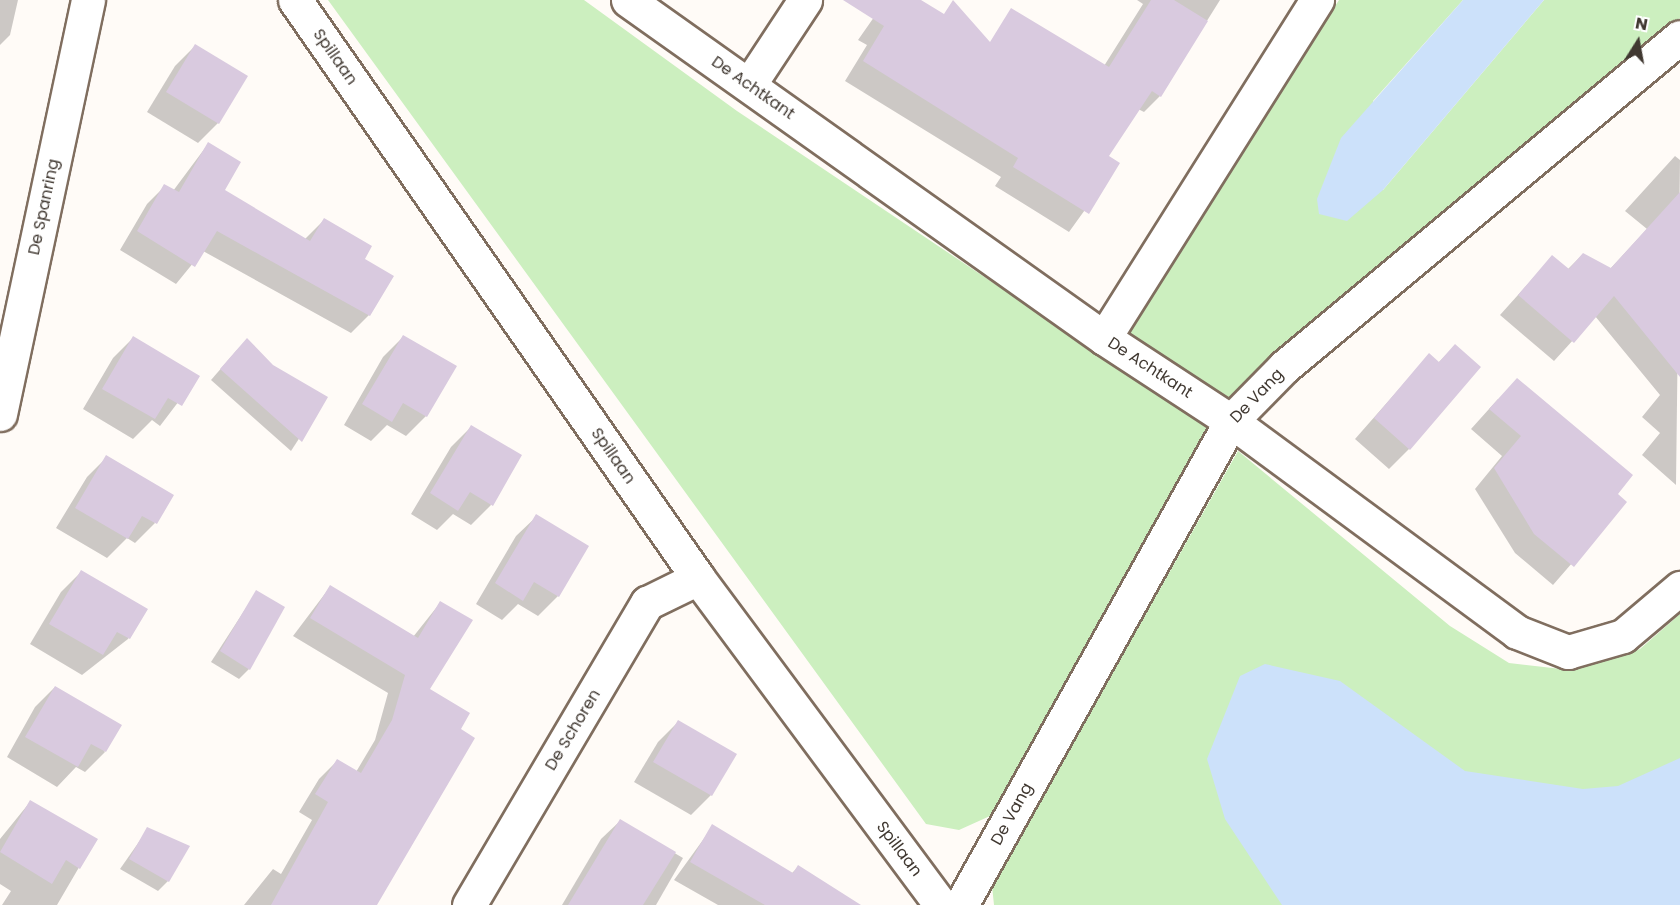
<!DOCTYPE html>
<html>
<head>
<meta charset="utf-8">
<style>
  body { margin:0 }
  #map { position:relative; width:1680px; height:905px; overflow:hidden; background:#fffbf7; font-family:Poppins,sans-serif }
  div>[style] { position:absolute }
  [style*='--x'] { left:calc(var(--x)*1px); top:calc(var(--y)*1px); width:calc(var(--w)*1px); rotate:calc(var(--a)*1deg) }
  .green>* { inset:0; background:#ccefbf }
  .water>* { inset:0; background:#cce1fa }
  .shadow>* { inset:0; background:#0003 }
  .building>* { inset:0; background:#d9cadf }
  .roads { filter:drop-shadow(2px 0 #806e5f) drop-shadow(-2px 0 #806e5f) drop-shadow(0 2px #806e5f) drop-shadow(0 -2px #806e5f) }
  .street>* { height:33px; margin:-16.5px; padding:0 16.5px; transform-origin:16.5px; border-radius:16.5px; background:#fff }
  span { translate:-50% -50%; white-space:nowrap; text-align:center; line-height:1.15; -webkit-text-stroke:5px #fff; paint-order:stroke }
  .street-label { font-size:16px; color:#403831 }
  .north { position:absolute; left:1608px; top:12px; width:60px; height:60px; -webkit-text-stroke:4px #fff; paint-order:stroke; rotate:11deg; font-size:16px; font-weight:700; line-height:24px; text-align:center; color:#403831 }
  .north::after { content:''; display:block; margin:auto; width:21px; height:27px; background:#403831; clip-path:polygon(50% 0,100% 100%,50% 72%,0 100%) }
</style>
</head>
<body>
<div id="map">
  <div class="green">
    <div style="clip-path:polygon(328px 0,584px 0,737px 111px,1208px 427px,990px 816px,959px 830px,926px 824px)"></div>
    <div style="clip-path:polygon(1339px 0,1463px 0,1373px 101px,1383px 190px,1544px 0,1680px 0,1680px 18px,1275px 353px,1227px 406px,1124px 335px)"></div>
    <div style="clip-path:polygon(1238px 451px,1450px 626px,1509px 663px,1570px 670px,1640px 649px,1680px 614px,1680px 905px,994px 905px,992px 886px)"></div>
  </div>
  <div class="water">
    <div style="clip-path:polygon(1463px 0,1544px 0,1383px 190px,1347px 221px,1319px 214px,1317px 199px,1341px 138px)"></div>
    <div style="clip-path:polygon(1265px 664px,1340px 681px,1465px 771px,1583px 789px,1618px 786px,1680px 758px,1680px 905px,1282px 905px,1225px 819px,1207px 759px,1240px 676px)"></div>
  </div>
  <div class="shadow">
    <div style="clip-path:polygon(0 0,18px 0,10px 35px,0 45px)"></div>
    <div style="clip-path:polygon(886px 0,918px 0,1051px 83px,1104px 66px,1143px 4px,1137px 0,1220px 0,1160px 96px,1144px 112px,1138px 109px,1107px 156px,1118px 164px,1069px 232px,995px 186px,1001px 177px,845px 81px,867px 45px,858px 40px)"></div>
    <div style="clip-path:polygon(195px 46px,218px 123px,198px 143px,147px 112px,175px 66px)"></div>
    <div style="clip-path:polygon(208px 144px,223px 191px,305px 239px,324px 220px,362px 259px,369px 315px,351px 333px,203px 251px,176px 284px,120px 250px,147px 204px,165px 186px,173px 191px)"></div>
    <div style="clip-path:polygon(1675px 156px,1680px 160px,1676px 485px,1642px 455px,1660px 433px,1642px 417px,1660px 395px,1595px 316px,1554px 361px,1500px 315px,1552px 257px,1567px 270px,1583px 254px,1610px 269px,1647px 229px,1625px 211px)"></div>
    <div style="clip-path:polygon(403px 337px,426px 416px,406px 436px,387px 425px,371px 441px,344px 425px,383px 357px)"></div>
    <div style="clip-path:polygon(133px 338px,198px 376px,160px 426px,152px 420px,133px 439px,83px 409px,113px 358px)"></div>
    <div style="clip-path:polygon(1455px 346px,1409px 449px,1389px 469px,1355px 439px,1429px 355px,1438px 363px)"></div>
    <div style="clip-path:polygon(237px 350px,326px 397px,291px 451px,211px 380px)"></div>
    <div style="clip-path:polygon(1498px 399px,1625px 502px,1553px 585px,1515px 553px,1475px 489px,1502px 456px,1471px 429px)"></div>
    <div style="clip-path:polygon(471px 427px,491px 505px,471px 525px,453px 514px,437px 530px,411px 514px,451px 447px)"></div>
    <div style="clip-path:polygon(107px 457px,155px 523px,135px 543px,127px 538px,107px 558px,56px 528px,87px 477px)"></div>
    <div style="clip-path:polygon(537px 516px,587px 546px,558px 596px,538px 616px,518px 604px,502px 620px,476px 604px,516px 536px)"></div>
    <div style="clip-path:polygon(81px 572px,146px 609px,128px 639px,82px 675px,30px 644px,61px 592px)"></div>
    <div style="clip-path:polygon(330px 587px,413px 637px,440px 603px,428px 690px,375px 905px,244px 905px,273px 869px,281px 874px,312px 820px,299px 812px,319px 779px,337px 761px,356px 772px,375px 740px,388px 693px,293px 636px)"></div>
    <div style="clip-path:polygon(257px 591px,249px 669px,239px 679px,211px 662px)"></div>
    <div style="clip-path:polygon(55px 687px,105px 752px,85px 772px,76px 767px,57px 787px,7px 757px,35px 707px)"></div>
    <div style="clip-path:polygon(678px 722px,711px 795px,691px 815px,634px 782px,658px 742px)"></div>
    <div style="clip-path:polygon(30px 802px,95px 840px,57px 905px,2px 905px,11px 891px,0 884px,0 839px)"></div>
    <div style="clip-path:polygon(620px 821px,683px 858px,656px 905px,562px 905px,601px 839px)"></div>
    <div style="clip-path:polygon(713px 826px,791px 874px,798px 867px,824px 905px,718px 905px,674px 880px)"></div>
    <div style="clip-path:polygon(148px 829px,168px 881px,158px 891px,120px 869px)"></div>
  </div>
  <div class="building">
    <div style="clip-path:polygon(843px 0,921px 0,944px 14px,953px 0,990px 42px,1011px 8px,1109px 67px,1151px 0,1174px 0,1208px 21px,1161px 97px,1152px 91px,1109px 156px,1120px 163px,1089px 214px,1013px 167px,1018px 158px,863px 61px,884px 26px)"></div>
    <div style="clip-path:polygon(195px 44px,248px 76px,219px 124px,166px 92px)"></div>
    <div style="clip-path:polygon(208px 142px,241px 162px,225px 190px,310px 241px,324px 218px,372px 246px,365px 259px,394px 276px,370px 316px,217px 231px,195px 267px,137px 231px,164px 184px,179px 192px)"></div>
    <div style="clip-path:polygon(1680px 192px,1680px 377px,1614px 296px,1574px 343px,1518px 295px,1552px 255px,1569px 269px,1583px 253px,1611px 268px)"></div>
    <div style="clip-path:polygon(403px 335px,457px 366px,427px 417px,403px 403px,392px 422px,362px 404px)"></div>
    <div style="clip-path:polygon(133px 336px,200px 376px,182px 406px,168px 398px,155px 419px,102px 389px)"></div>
    <div style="clip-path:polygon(247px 338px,273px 365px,328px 397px,302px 442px,220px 369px)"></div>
    <div style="clip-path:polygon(1455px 344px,1481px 367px,1410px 450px,1374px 418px,1429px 353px,1439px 362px)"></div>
    <div style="clip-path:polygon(1517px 378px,1633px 475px,1618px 494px,1627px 502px,1574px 567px,1534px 534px,1494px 468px,1521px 436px,1489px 409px)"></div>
    <div style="clip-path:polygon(471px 425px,522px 455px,493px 506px,470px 492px,458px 511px,430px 493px)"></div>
    <div style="clip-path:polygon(106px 455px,174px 495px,157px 524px,142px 516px,128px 539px,75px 508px)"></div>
    <div style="clip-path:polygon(536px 514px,589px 546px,559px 597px,534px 582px,523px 601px,495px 583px)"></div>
    <div style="clip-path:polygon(81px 570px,148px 609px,130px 639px,117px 632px,103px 655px,49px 624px)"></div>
    <div style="clip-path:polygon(330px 585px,418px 638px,440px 601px,473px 620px,430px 689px,470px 713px,461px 729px,475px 738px,377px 905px,271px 905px,328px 802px,315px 794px,337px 759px,361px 773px,392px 720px,405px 675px,310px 618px)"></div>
    <div style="clip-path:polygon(256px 590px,285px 607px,250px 670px,220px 651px)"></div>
    <div style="clip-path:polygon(55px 686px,122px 725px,106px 752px,91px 744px,78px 767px,25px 737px)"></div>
    <div style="clip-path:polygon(678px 720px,737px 754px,712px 796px,653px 762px)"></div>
    <div style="clip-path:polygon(30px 800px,98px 839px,80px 869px,66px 860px,52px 884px,0 852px)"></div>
    <div style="clip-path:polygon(620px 819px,676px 852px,643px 905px,568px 905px)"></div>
    <div style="clip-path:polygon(712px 824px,793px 873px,798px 865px,861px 905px,765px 905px,690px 862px)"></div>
    <div style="clip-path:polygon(147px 827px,190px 846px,169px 882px,129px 859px)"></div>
  </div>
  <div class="roads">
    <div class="street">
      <div style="--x:295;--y:0;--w:705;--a:55.11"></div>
      <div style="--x:698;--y:578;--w:407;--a:53.4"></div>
      <div style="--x:628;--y:0;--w:584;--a:35.38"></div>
      <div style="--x:1104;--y:338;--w:152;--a:33.2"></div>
      <div style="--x:1231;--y:421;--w:355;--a:36.4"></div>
      <div style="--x:1517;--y:632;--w:55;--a:21.4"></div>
      <div style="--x:1568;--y:652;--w:57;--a:-16.2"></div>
      <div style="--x:1623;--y:636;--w:75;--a:-40.1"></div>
      <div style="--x:749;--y:85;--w:102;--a:-56.6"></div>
      <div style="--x:1104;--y:338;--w:400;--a:-57.8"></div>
      <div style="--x:0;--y:414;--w:423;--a:-78"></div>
      <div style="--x:469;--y:905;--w:351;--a:-59.5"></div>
      <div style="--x:647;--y:603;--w:57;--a:-26.1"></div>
      <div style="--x:961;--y:905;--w:554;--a:-60.84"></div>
      <div style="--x:1231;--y:421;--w:76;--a:-45.5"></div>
      <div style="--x:1284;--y:367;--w:515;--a:-39.81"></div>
    </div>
  </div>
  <div class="street-label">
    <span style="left:335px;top:57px;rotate:55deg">Spillaan</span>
    <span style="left:753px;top:88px;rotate:35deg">De Achtkant</span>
    <span style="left:44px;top:207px;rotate:-78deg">De Spanring</span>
    <span style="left:1150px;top:368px;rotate:33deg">De Achtkant</span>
    <span style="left:1257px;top:396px;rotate:-46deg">De Vang</span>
    <span style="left:613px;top:456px;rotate:55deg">Spillaan</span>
    <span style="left:573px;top:730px;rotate:-59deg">De Schoren</span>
    <span style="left:1012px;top:814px;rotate:-61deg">De Vang</span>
    <span style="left:899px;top:849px;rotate:53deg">Spillaan</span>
  </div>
  <div class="north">N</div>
</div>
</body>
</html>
